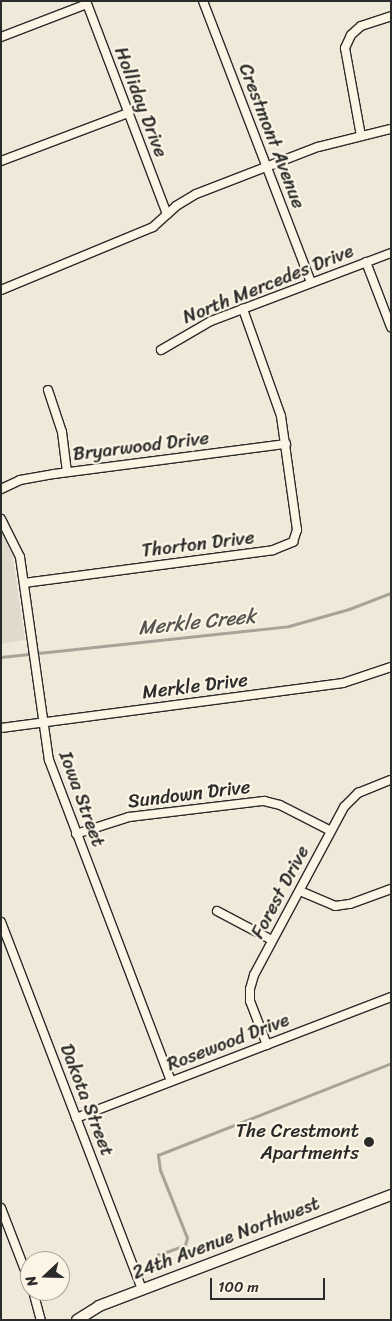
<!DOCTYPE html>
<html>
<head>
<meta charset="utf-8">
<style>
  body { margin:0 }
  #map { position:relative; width:392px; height:1321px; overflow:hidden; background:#efe9da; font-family:Sriracha,sans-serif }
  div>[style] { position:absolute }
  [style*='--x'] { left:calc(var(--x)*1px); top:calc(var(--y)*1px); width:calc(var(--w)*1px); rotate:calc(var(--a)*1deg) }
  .built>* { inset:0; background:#e0dacc }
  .stream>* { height:2.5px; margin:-1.25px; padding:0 1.25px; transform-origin:1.25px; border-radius:1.25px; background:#a6a399 }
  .roads { filter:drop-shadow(1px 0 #2b2b2b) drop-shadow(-1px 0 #2b2b2b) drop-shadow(0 1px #2b2b2b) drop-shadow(0 -1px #2b2b2b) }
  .minor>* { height:8px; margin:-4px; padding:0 4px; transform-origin:4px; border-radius:4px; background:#fcf5e5 }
  .major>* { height:10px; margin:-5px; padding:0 5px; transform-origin:5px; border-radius:5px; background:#fcf5e5 }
  .dots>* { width:14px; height:14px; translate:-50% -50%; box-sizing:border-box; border:2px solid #fcf5e5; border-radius:50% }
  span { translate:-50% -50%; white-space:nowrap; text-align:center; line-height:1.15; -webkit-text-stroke:4.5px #fcf5e5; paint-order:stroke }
  .street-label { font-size:19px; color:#2b2b2b }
  .poi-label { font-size:19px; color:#2b2b2b }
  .right { translate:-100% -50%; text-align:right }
  .water-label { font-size:20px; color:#565552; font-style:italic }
  .frame { position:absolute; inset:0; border:2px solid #2b2b2b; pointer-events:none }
  .north { position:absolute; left:20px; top:1251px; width:50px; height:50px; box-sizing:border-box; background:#fcf5e5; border:1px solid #a8a49b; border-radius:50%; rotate:249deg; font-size:14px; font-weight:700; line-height:20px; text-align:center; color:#2b2b2b }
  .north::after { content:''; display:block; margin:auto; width:18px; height:22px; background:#2b2b2b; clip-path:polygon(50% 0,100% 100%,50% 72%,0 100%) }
  .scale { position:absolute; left:210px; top:1278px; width:115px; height:22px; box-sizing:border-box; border:2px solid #2b2b2b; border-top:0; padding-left:6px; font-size:15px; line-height:18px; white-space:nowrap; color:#2b2b2b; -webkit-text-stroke:4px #fcf5e5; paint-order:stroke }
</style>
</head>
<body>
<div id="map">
  <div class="built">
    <div style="clip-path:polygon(1px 531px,12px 554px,25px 640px,1px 644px)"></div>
  </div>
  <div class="stream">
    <div style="--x:1;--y:657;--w:290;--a:-6.1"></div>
    <div style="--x:289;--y:626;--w:62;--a:-15.8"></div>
    <div style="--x:349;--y:609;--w:45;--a:-20.9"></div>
    <div style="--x:154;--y:1268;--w:14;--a:-73"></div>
    <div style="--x:158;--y:1255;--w:29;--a:-20"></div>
    <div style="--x:185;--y:1245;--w:7;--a:-74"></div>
    <div style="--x:187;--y:1238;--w:73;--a:-111.7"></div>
    <div style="--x:160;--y:1170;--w:15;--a:-98"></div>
    <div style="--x:158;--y:1155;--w:251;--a:-21.5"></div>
  </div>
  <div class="roads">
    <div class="minor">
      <div style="--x:86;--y:1;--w:228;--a:69.2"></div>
      <div style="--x:203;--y:1;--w:301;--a:69"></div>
      <div style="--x:1;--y:37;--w:92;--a:-21"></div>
      <div style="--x:361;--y:136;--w:89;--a:-100.3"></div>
      <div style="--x:345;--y:48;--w:14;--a:-65"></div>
      <div style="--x:351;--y:35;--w:13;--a:-42"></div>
      <div style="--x:361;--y:26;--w:32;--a:-18"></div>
      <div style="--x:1;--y:161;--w:136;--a:-20.7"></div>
      <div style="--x:366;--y:262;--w:70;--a:69"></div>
      <div style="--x:1;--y:290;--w:165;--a:-22.5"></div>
      <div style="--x:153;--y:227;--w:31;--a:-42"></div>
      <div style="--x:176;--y:206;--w:23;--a:-31"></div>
      <div style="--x:196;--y:194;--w:131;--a:-21.1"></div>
      <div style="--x:318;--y:147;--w:75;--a:-13.9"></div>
      <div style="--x:161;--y:350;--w:58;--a:-30.1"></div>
      <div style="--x:211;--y:321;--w:192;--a:-20.7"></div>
      <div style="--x:48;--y:390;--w:44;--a:71.6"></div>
      <div style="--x:62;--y:432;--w:40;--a:82.9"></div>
      <div style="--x:1;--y:489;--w:21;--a:-25"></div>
      <div style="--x:20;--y:480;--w:35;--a:-10"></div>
      <div style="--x:54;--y:474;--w:234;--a:-7.4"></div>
      <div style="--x:1;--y:519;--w:42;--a:63.4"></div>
      <div style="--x:20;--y:557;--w:205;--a:81.9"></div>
      <div style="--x:49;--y:760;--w:343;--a:69.2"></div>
      <div style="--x:24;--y:583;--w:251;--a:-7.5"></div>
      <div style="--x:273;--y:550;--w:22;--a:-22"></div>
      <div style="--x:293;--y:542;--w:13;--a:-72"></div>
      <div style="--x:297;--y:530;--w:115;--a:-98"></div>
      <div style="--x:281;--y:416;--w:114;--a:-109.6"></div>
      <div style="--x:1;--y:728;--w:345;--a:-7.5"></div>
      <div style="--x:343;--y:683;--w:51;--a:-18.4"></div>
      <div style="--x:76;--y:834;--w:56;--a:-17.8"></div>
      <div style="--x:129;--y:817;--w:136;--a:-6.8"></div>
      <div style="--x:264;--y:801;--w:16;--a:14"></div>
      <div style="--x:280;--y:805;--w:57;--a:27"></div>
      <div style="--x:300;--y:891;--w:38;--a:23"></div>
      <div style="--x:335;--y:906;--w:15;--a:-8"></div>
      <div style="--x:350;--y:904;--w:44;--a:-20.1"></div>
      <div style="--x:217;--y:911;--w:62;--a:27.8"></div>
      <div style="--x:1;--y:922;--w:394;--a:69"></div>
      <div style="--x:267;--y:1045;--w:47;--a:-111.1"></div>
      <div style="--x:250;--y:1001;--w:12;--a:-90"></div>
      <div style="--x:250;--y:989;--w:15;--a:-74"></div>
      <div style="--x:254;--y:975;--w:191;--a:-61.8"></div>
      <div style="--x:344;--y:807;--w:20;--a:-45"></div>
      <div style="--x:358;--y:793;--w:35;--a:-22"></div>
      <div style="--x:76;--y:1118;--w:337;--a:-21"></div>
      <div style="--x:1;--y:1208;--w:80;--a:68.9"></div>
      <div style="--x:33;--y:1291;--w:30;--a:75"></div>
    </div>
    <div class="major">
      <div style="--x:77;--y:1320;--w:26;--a:-32"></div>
      <div style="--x:99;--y:1306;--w:312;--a:-20.8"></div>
    </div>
  </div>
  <div class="dots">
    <div style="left:369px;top:1142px;background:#2b2b2b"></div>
  </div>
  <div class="street-label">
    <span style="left:141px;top:102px;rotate:69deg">Holliday Drive</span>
    <span style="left:272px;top:136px;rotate:69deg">Crestmont Avenue</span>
    <span style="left:268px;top:284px;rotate:-22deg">North Mercedes Drive</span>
    <span style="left:141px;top:446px;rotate:-7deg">Bryarwood Drive</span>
    <span style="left:198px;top:544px;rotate:-7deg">Thorton Drive</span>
    <span style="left:195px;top:686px;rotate:-7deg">Merkle Drive</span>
    <span style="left:189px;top:794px;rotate:-7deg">Sundown Drive</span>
    <span style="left:82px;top:799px;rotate:70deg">Iowa Street</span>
    <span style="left:280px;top:892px;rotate:-62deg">Forest Drive</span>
    <span style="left:228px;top:1042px;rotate:-21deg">Rosewood Drive</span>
    <span style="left:87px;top:1100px;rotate:69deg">Dakota Street</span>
    <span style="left:226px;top:1238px;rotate:-21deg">24th Avenue Northwest</span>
  </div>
  <div class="poi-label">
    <span class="right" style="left:359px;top:1142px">The Crestmont<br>Apartments</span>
  </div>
  <div class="water-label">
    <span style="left:197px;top:622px;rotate:-6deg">Merkle Creek</span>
  </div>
  <div class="frame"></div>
  <div class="north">N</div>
  <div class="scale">100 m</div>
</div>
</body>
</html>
